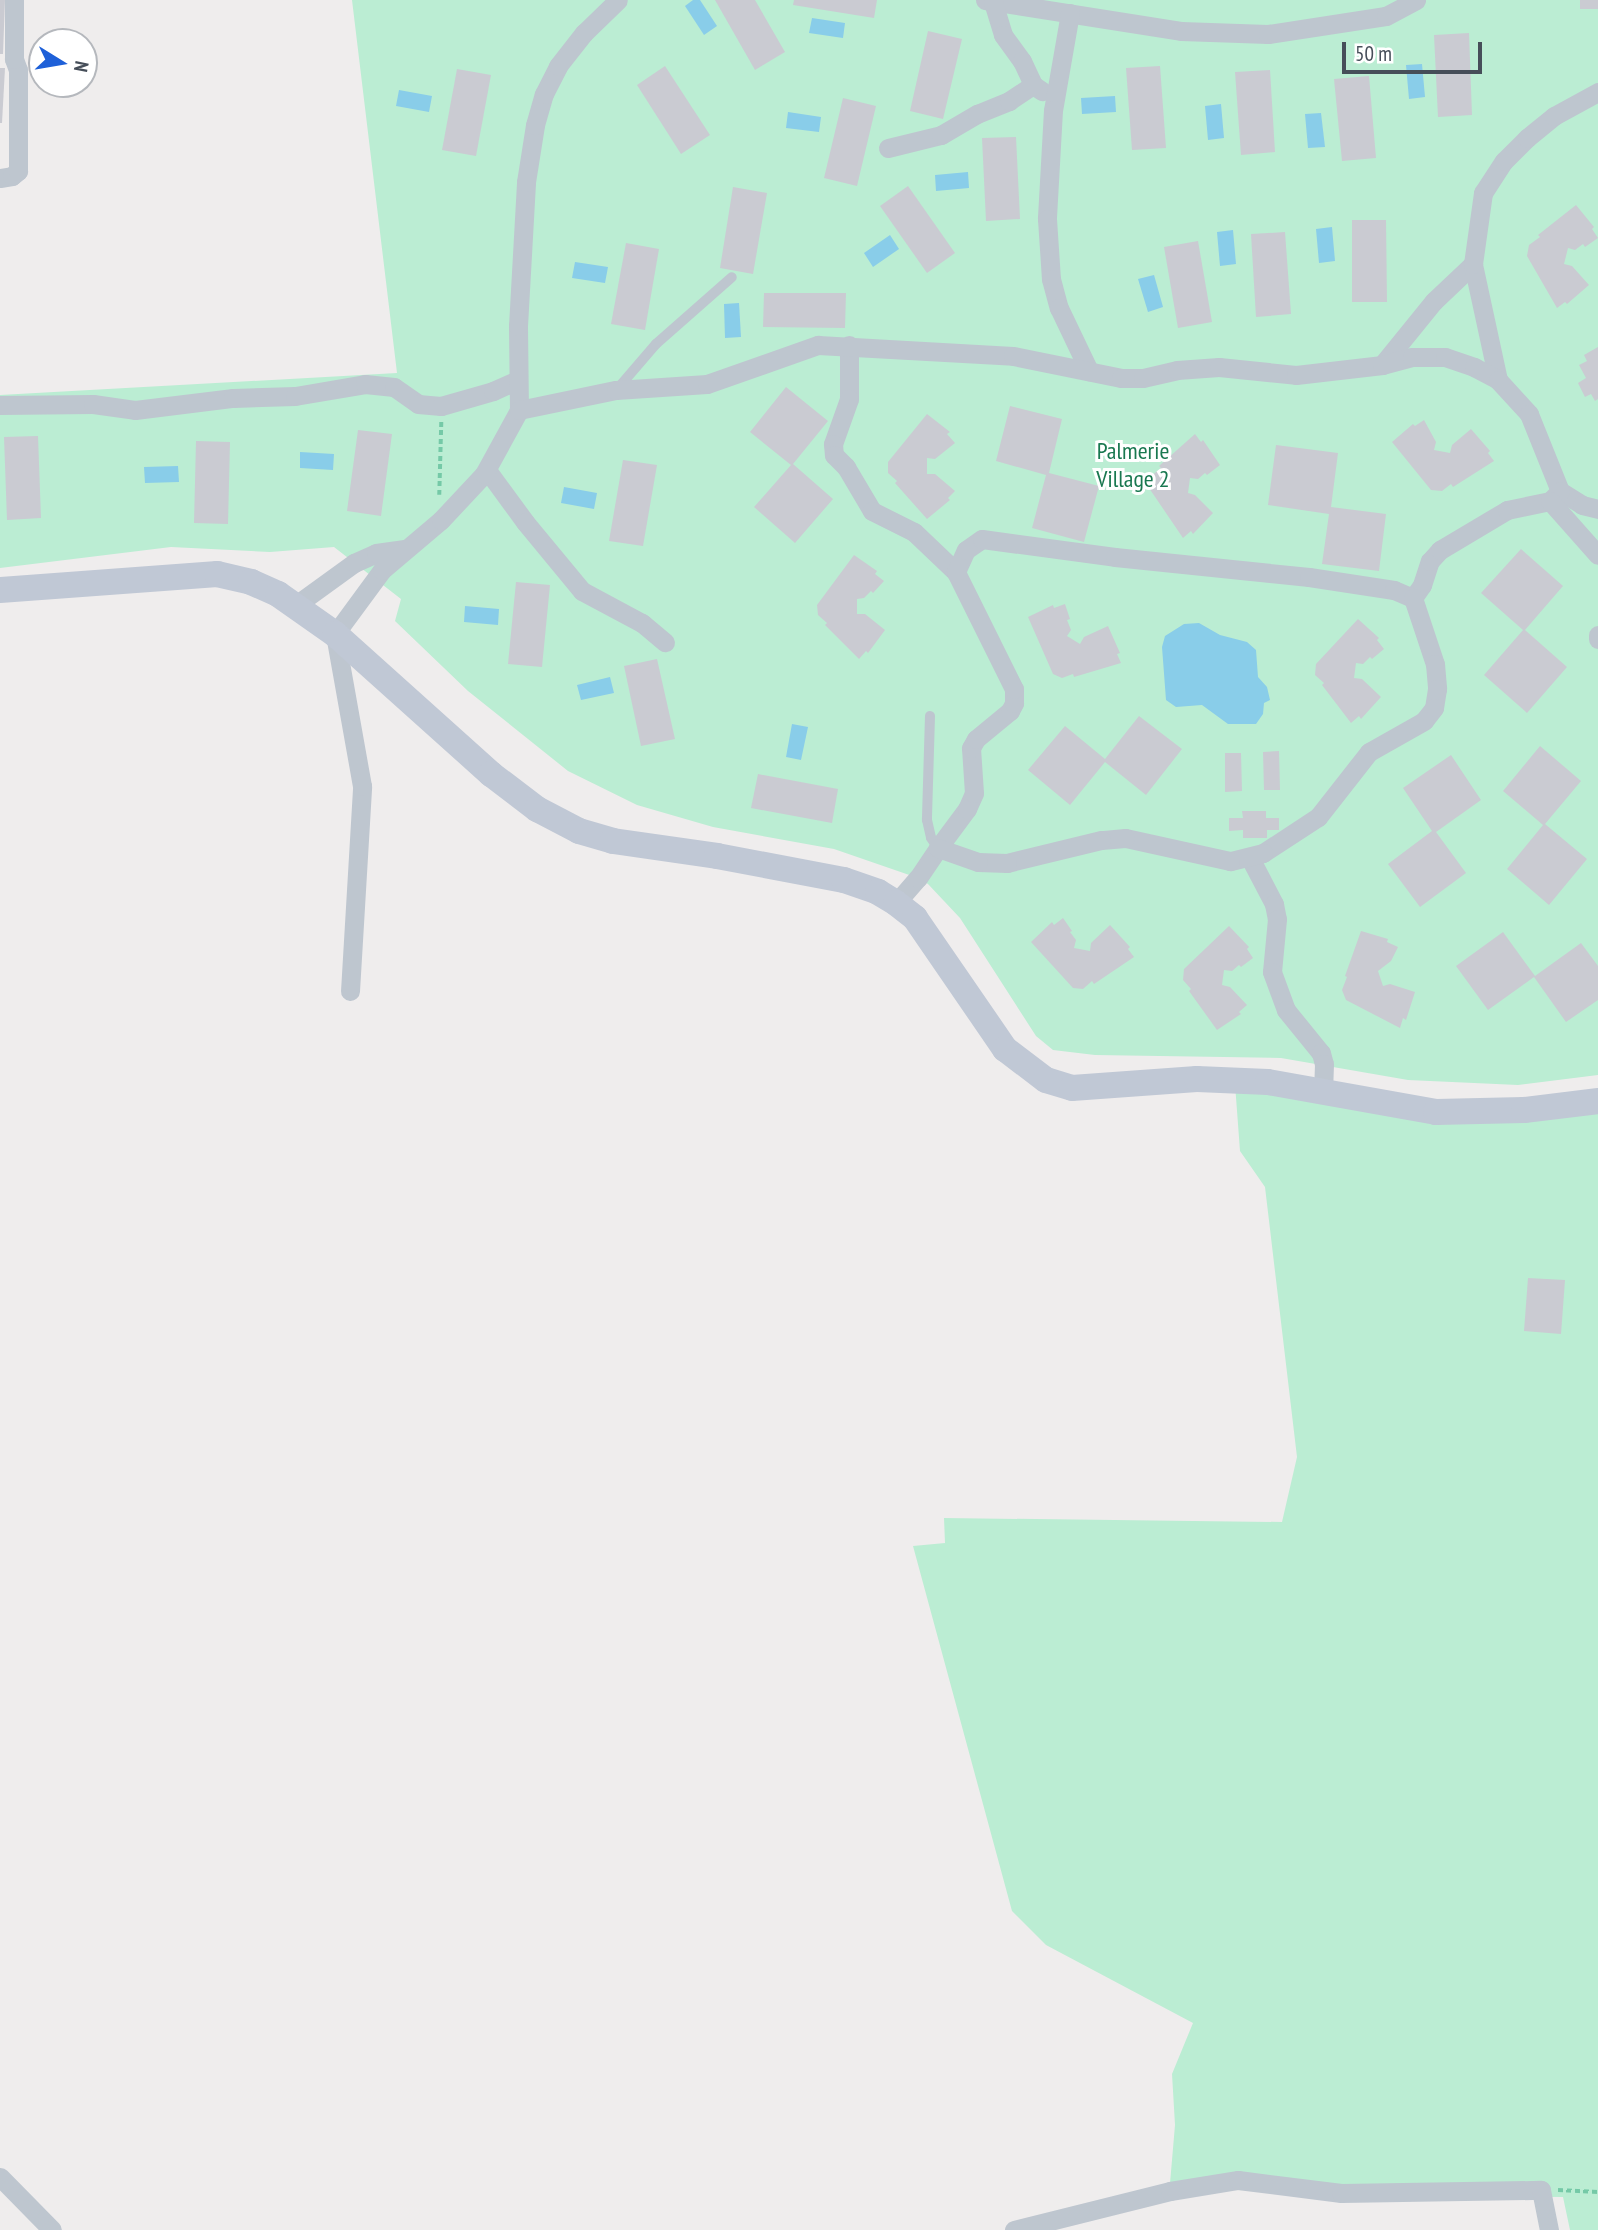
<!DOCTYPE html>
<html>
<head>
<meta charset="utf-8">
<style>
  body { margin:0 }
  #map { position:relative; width:1598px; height:2230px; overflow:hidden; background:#efeded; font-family:"PT Sans Narrow",sans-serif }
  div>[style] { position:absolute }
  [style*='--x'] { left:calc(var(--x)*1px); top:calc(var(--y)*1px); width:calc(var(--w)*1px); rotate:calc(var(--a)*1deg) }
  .green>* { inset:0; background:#bbedd3 }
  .water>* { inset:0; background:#89cde9 }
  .building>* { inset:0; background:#cacbd2 }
  .path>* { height:3.5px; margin-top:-1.75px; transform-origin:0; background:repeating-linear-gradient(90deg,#75c9a7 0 5px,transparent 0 8.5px) }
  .lane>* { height:10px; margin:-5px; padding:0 5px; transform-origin:5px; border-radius:5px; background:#bec6cf }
  .street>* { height:19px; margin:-9.5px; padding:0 9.5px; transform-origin:9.5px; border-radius:9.5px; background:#bec6cf }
  .secondary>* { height:26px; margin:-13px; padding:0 13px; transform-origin:13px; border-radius:13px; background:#c0c8d5 }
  span { translate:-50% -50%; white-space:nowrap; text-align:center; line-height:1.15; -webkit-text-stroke:6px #fff; paint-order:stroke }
  .park-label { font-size:24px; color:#197850 }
  .north { position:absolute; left:28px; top:28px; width:70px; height:70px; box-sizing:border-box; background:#fff; border:2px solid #b5b8bd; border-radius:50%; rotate:101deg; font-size:19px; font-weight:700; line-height:28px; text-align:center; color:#464e59 }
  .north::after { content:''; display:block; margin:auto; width:24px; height:32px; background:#1e60d8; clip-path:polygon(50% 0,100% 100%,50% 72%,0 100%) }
  .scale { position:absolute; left:1342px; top:42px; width:140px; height:32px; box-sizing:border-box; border:4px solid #464e59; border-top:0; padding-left:9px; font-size:21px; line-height:24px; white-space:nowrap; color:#464e59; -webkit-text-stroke:5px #fff; paint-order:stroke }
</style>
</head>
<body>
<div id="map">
  <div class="green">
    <div style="clip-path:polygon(352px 0,1598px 0,1598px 1075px,1518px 1085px,1408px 1080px,1281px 1058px,1095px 1055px,1053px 1050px,1036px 1036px,960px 918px,928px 884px,918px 878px,834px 849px,713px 827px,637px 805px,568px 771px,468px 691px,395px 621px,401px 599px,334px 547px,270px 552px,171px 547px,0 568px,0 395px,397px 373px)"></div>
    <div style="clip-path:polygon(1235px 1084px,1598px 1113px,1598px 2230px,1570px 2230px,1563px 2197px,1325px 2195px,1254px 2182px,1169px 2195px,1175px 2125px,1172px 2074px,1193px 2023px,1046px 1945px,1012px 1911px,913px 1546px,945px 1543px,944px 1518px,1282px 1522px,1297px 1457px,1265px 1187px,1240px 1151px)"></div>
  </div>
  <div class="water">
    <div style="clip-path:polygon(693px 0,700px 0,717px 26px,704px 35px,685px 6px)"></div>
    <div style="clip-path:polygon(812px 18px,845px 23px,843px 38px,809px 33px)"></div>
    <div style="clip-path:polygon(1422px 64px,1425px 97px,1409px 99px,1406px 65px)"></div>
    <div style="clip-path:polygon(399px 90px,432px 96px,429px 112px,396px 106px)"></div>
    <div style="clip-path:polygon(1115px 96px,1116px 112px,1082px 114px,1081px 98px)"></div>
    <div style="clip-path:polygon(1221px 104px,1224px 138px,1208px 140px,1205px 106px)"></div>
    <div style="clip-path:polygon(788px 112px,821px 117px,819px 132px,786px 128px)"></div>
    <div style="clip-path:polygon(1321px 113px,1325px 147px,1308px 148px,1305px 114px)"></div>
    <div style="clip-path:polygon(968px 172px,969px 188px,936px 191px,935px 175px)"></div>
    <div style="clip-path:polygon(1332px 227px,1335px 261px,1319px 263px,1316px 229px)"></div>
    <div style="clip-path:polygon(1233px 230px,1236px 264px,1220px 266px,1217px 232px)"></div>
    <div style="clip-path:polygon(890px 235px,899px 249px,873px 267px,864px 253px)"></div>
    <div style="clip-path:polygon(575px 262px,608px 267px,605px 283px,572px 278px)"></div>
    <div style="clip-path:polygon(1154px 275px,1163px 307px,1148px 312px,1138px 279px)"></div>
    <div style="clip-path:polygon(739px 303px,741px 337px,725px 338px,724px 304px)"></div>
    <div style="clip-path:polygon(300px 452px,334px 454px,333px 470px,300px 468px)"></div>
    <div style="clip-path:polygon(178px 466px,179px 482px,145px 483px,144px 467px)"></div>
    <div style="clip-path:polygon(564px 487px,597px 493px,594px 509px,561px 503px)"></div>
    <div style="clip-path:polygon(465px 606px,499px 609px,498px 625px,464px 622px)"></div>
    <div style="clip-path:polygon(1199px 623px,1220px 635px,1247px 642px,1256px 650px,1258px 677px,1267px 687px,1270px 700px,1264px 703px,1263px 714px,1256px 724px,1228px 724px,1202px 705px,1176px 707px,1166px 700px,1162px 647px,1165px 636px,1184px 624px)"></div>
    <div style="clip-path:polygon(610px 677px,614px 693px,581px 700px,577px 685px)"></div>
    <div style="clip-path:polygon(792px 724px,808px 727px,801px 760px,786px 757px)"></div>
  </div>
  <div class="building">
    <div style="clip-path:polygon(0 0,5px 0,3px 54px,0 54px)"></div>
    <div style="clip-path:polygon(715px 0,755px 0,785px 52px,755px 70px)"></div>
    <div style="clip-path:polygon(794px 0,877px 0,874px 18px,793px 5px)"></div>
    <div style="clip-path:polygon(1580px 0,1598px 0,1598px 9px,1580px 9px)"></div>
    <div style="clip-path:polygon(928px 31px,962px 39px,943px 119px,910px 111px)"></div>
    <div style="clip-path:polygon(1469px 33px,1472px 115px,1438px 117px,1434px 35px)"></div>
    <div style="clip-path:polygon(665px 66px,710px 135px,681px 154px,637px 85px)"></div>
    <div style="clip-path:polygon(1160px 66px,1166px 148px,1132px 150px,1126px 68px)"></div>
    <div style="clip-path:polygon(0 68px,5px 68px,2px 123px,0 123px)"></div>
    <div style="clip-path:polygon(457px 69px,491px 75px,476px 156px,442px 150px)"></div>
    <div style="clip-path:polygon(1270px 70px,1275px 152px,1241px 155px,1235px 72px)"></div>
    <div style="clip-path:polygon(1369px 76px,1376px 158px,1342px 161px,1334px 79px)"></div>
    <div style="clip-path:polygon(843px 98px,876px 106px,857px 186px,824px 178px)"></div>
    <div style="clip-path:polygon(1016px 137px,1020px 219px,986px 221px,982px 138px)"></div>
    <div style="clip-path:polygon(908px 186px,955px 253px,927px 273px,880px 206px)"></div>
    <div style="clip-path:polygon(733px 187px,767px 193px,753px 274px,720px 268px)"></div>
    <div style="clip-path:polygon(1576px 205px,1594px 227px,1592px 229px,1598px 238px,1585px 247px,1583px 244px,1575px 250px,1568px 248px,1564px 264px,1572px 266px,1589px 285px,1567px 304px,1565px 302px,1557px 308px,1527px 256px,1529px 245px,1540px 237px,1538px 235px)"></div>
    <div style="clip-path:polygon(1352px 220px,1386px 220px,1387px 302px,1352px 302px)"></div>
    <div style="clip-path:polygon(1285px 232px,1291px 314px,1256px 317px,1251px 234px)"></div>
    <div style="clip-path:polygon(1198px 241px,1212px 322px,1178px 328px,1164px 247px)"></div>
    <div style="clip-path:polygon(626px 243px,659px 249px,645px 330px,611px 324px)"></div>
    <div style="clip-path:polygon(764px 293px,846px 293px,845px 328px,763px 327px)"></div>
    <div style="clip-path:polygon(1598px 347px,1598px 399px,1595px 401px,1591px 394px,1585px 397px,1578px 383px,1586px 378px,1579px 365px,1587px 361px,1584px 355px)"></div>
    <div style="clip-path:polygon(786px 387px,828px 421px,793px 464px,833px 499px,795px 543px,754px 507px,791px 465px,750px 432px)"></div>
    <div style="clip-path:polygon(1010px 406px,1062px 419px,1049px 473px,1099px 486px,1084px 542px,1032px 528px,1046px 475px,996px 461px)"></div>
    <div style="clip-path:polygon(927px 414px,950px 432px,947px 434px,955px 443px,935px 459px,927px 458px,927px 474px,935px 474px,955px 491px,948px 498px,950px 500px,927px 519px,895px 483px,897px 481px,888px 473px,888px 462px)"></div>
    <div style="clip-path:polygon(1424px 420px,1436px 442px,1434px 450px,1450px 453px,1452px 445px,1471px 429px,1490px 451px,1488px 453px,1494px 461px,1453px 487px,1451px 484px,1442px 491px,1431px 490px,1392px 442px,1413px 424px,1415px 426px)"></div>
    <div style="clip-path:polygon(358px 430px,392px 434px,381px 516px,347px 511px)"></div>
    <div style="clip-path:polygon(1195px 434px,1201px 442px,1203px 440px,1220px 465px,1207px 475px,1205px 473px,1198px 479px,1190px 478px,1188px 493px,1195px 495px,1213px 513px,1193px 534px,1191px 531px,1183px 538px,1149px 488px,1150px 477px,1161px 468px,1159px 466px)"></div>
    <div style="clip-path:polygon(38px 436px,41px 518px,7px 520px,4px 437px)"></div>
    <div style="clip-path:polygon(196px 441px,230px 442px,228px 524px,194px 523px)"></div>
    <div style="clip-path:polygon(1276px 445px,1338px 453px,1331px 507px,1386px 514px,1379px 571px,1322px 564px,1329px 514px,1268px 505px)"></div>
    <div style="clip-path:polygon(623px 460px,657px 465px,643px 546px,609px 541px)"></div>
    <div style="clip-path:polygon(1521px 549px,1563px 586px,1525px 630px,1567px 667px,1527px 713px,1484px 675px,1523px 630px,1481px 593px)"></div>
    <div style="clip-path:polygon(854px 555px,877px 571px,875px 574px,884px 581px,873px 593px,871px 591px,864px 598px,857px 599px,857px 614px,865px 614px,885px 630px,868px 653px,866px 651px,859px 659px,825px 625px,827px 623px,818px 615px,817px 605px)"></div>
    <div style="clip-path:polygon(516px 582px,550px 585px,542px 667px,508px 664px)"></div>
    <div style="clip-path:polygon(1065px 604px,1070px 619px,1067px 620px,1071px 630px,1067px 636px,1080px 644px,1084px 637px,1108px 626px,1120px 653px,1117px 654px,1121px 663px,1074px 677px,1073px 674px,1062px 678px,1053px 674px,1028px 617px,1053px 605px,1054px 608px)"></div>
    <div style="clip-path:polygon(1358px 619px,1379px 638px,1377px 640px,1384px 649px,1372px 659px,1370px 657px,1363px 664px,1356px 663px,1354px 678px,1362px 679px,1381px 697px,1361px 719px,1359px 716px,1351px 723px,1322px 685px,1324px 683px,1315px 675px,1316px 664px)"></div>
    <div style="clip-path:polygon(657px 659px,675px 739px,641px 746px,624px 666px)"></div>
    <div style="clip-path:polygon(1139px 716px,1182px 749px,1146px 795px,1105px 762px,1070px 805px,1028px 770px,1065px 726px,1105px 759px)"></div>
    <div style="clip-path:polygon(1540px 746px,1581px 781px,1545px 824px,1587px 859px,1549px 905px,1507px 869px,1543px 825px,1503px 791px)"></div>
    <div style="clip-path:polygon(1279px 751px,1280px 790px,1264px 790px,1263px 752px)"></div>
    <div style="clip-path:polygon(1225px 753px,1241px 753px,1242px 791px,1225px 792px)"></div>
    <div style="clip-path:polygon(1451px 755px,1481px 800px,1436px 832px,1466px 873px,1420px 907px,1388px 864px,1432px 831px,1403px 788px)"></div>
    <div style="clip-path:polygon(758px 774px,838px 789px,832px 823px,751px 808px)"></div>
    <div style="clip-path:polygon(1242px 811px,1266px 811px,1266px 818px,1279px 818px,1279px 830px,1267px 830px,1267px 838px,1243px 838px,1243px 830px,1229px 831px,1229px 818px,1243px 818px)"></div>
    <div style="clip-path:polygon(1063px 918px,1072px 931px,1070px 932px,1076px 940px,1074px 948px,1090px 951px,1091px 943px,1110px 925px,1130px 947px,1128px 949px,1134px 957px,1094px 984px,1092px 981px,1083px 989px,1073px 988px,1031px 942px,1052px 922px,1054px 925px)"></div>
    <div style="clip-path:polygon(1229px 926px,1249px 947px,1247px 949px,1253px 958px,1241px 967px,1239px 965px,1232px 971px,1224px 970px,1222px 985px,1230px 987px,1247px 1005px,1239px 1012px,1241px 1014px,1217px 1030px,1189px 991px,1191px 989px,1183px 980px,1184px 969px)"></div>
    <div style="clip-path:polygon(1361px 931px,1388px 939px,1387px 942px,1398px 947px,1391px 961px,1378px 971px,1383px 986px,1390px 984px,1415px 992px,1406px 1020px,1403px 1018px,1400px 1028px,1346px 1000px,1342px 990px,1347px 977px,1345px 976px)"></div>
    <div style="clip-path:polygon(1503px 932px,1535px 976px,1581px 943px,1598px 966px,1598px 1000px,1566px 1022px,1534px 977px,1488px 1010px,1456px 966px)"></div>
    <div style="clip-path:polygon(1528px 1278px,1565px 1280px,1561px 1334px,1524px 1331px)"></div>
  </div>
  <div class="path">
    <div style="--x:439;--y:495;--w:73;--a:-88.4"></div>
    <div style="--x:1558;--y:2190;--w:40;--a:2.9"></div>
  </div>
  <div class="lane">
    <div style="--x:619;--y:387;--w:57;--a:-49.3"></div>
    <div style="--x:656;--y:344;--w:101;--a:-41.4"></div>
    <div style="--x:930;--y:716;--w:104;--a:91.7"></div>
    <div style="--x:927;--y:820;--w:18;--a:77"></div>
    <div style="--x:931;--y:838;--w:12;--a:55"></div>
  </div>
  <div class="street">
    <div style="--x:985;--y:0;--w:198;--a:9"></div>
    <div style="--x:1181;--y:31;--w:87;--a:2"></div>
    <div style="--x:1268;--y:34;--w:119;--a:-8.7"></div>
    <div style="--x:1386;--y:16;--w:34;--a:-28"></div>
    <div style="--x:993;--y:2;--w:34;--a:73"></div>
    <div style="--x:1003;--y:35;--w:32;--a:54"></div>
    <div style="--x:1022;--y:61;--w:26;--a:65"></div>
    <div style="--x:1033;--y:85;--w:11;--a:34"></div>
    <div style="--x:1070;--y:13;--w:98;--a:99.9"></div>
    <div style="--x:1053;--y:110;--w:109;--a:93.2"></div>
    <div style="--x:1047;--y:219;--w:60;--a:86.2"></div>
    <div style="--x:1051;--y:279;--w:30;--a:75"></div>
    <div style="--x:1059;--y:308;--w:70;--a:64.5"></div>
    <div style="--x:888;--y:148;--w:55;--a:-13.8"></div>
    <div style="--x:941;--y:135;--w:42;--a:-30.3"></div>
    <div style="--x:977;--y:114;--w:35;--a:-22"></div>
    <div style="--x:1009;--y:101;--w:29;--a:-34"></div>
    <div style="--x:0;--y:178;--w:12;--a:-9"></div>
    <div style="--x:12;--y:176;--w:8;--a:-40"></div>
    <div style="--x:18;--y:171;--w:101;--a:-90"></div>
    <div style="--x:18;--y:70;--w:12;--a:-110"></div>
    <div style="--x:14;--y:59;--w:59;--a:-90"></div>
    <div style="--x:849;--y:345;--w:54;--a:90"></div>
    <div style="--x:849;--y:399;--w:48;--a:109.6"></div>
    <div style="--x:833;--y:444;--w:11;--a:85"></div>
    <div style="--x:834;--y:455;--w:17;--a:45"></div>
    <div style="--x:846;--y:467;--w:51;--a:59.4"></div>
    <div style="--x:872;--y:511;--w:47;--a:26.6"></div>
    <div style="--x:914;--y:532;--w:58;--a:43.6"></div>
    <div style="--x:1382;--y:365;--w:82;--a:-50.9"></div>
    <div style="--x:1434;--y:301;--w:54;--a:-43.5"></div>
    <div style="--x:1498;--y:380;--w:119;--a:-102.2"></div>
    <div style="--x:1473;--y:264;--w:72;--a:-82"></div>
    <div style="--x:1483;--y:193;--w:38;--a:-57"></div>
    <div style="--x:1504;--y:161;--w:33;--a:-45"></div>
    <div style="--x:1527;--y:138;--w:35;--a:-39"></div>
    <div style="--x:1554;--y:116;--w:50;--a:-28.6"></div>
    <div style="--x:0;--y:405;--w:93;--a:-0.6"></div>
    <div style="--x:93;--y:404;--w:42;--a:8.1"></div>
    <div style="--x:135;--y:410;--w:99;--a:-7"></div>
    <div style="--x:233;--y:398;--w:62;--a:-1.8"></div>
    <div style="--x:295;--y:396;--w:71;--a:-9.7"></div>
    <div style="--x:365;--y:384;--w:29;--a:6"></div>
    <div style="--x:394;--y:387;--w:29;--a:35"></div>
    <div style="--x:418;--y:404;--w:23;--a:5"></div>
    <div style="--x:441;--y:406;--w:54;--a:-16.1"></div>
    <div style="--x:493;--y:391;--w:27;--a:-24"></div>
    <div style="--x:519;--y:410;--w:84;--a:-90.7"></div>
    <div style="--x:518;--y:326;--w:144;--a:-86.8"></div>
    <div style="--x:526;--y:182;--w:58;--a:-81"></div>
    <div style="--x:535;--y:125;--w:32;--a:-74"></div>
    <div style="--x:544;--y:94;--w:31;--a:-63"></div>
    <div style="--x:558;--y:66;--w:42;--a:-51.8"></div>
    <div style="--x:584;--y:33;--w:47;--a:-44.1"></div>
    <div style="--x:487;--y:470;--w:64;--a:53.8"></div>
    <div style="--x:525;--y:522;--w:89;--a:50.4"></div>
    <div style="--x:582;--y:591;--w:68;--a:28.1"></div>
    <div style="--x:642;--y:623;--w:30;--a:40"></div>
    <div style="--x:1560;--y:491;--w:26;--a:32"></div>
    <div style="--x:1582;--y:505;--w:16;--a:14"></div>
    <div style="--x:1413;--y:598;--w:16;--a:-55"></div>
    <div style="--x:1422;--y:585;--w:25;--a:-72"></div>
    <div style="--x:1430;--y:561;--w:15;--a:-48"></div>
    <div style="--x:1440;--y:550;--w:78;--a:-30.8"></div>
    <div style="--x:1507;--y:510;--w:44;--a:-11.8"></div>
    <div style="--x:296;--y:605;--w:72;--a:-35.9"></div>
    <div style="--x:354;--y:563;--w:24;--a:-24"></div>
    <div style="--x:376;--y:553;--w:29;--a:-8"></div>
    <div style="--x:1598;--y:635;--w:4;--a:90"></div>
    <div style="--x:1250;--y:858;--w:52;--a:62.4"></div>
    <div style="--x:1274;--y:904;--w:15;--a:79"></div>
    <div style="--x:1277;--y:919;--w:53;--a:95.4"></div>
    <div style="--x:1272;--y:972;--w:40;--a:69.8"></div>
    <div style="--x:1286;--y:1010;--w:55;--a:50.9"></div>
    <div style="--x:1321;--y:1053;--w:11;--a:75"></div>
    <div style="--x:1324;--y:1064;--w:28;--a:92"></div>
    <div style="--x:896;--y:903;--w:33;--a:-49"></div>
    <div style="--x:918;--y:878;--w:36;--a:-56"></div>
    <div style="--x:938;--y:848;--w:49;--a:-53.4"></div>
    <div style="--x:967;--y:809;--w:17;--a:-66"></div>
    <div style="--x:974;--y:793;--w:45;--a:-93.8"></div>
    <div style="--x:971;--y:748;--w:10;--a:-61"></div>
    <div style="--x:976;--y:739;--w:44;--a:-39.5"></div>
    <div style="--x:1010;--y:711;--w:9;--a:-63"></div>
    <div style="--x:1014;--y:703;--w:14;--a:-90"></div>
    <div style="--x:1014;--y:689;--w:131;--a:-116.4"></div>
    <div style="--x:956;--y:572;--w:24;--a:-66"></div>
    <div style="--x:966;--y:550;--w:19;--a:-35"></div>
    <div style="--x:982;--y:539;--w:134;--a:7.7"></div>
    <div style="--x:1115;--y:557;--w:195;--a:5.9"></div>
    <div style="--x:1309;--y:577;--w:86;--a:8.7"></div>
    <div style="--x:1394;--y:590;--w:21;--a:23"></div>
    <div style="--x:1413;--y:598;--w:70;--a:71.6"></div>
    <div style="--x:1435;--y:664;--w:25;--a:85"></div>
    <div style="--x:1437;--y:689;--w:19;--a:99"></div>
    <div style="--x:1434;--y:708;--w:16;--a:128"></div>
    <div style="--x:1424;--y:721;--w:63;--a:150.6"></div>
    <div style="--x:1369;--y:752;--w:83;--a:128.1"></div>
    <div style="--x:1318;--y:817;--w:66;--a:146.8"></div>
    <div style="--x:1263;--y:853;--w:34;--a:166"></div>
    <div style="--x:1230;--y:861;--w:107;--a:-167.6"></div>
    <div style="--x:1125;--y:838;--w:24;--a:175"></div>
    <div style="--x:1101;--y:840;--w:97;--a:166.3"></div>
    <div style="--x:1007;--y:863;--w:29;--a:-178"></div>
    <div style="--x:978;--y:862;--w:42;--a:-160.7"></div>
    <div style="--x:350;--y:991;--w:205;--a:-86.6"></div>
    <div style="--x:362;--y:786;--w:154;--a:-100.1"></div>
    <div style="--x:335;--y:634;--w:79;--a:-53.7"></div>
    <div style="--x:382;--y:570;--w:77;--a:-40.3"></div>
    <div style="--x:441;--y:520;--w:63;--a:-46.9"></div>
    <div style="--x:484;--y:474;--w:73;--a:-61.3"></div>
    <div style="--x:519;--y:410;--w:99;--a:-11.7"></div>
    <div style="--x:616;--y:390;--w:91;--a:-3.8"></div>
    <div style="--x:707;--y:384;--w:118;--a:-19.4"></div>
    <div style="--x:818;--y:345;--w:195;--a:3.2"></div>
    <div style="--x:1013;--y:356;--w:110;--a:11.5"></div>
    <div style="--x:1121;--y:378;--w:22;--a:0"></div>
    <div style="--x:1143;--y:378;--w:35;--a:-13"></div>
    <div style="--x:1177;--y:370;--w:42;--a:-4.1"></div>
    <div style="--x:1219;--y:367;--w:77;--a:5.9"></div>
    <div style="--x:1296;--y:375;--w:87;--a:-6.6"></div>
    <div style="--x:1382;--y:365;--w:31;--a:-15"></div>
    <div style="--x:1412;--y:357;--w:33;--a:0"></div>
    <div style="--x:1445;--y:357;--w:31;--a:19"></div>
    <div style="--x:1474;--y:367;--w:27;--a:28"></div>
    <div style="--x:1498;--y:380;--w:46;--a:47.6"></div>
    <div style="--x:1529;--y:414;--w:83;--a:68.1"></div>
    <div style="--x:1560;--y:491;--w:14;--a:135"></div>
    <div style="--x:1550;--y:501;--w:72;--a:48.4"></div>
    <div style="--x:0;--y:2177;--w:74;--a:45.5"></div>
    <div style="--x:1014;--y:2230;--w:161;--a:-14"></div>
    <div style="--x:1170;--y:2191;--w:69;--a:-9.2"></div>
    <div style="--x:1238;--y:2180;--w:104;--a:7.2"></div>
    <div style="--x:1341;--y:2193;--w:200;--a:-0.9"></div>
    <div style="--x:1541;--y:2190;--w:41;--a:78.7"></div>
  </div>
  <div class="secondary">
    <div style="--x:0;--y:590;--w:218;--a:-4.2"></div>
    <div style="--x:217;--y:574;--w:35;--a:13"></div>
    <div style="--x:251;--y:582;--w:30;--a:24"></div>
    <div style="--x:278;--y:594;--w:70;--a:35.1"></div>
    <div style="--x:335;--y:634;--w:210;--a:41.9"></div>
    <div style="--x:491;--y:774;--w:58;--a:37.3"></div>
    <div style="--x:537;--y:809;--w:47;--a:27.6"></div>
    <div style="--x:579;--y:831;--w:35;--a:16"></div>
    <div style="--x:613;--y:841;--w:105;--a:8.2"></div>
    <div style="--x:717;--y:856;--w:129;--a:10.7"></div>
    <div style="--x:844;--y:880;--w:36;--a:19"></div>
    <div style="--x:878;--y:892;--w:21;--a:31"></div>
    <div style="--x:896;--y:903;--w:24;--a:38"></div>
    <div style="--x:915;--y:918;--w:159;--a:55.5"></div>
    <div style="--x:1005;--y:1049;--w:51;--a:37.1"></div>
    <div style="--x:1046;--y:1080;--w:27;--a:17"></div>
    <div style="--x:1072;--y:1088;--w:125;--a:-4.1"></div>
    <div style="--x:1197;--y:1079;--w:71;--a:2.4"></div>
    <div style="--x:1268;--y:1082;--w:171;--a:10.1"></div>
    <div style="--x:1436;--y:1112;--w:88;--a:-1.3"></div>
    <div style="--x:1524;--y:1110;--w:75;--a:-6.9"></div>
  </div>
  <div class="park-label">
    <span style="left:1133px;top:465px">Palmerie<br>Village 2</span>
  </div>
  <div class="north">N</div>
  <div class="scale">50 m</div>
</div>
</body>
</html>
